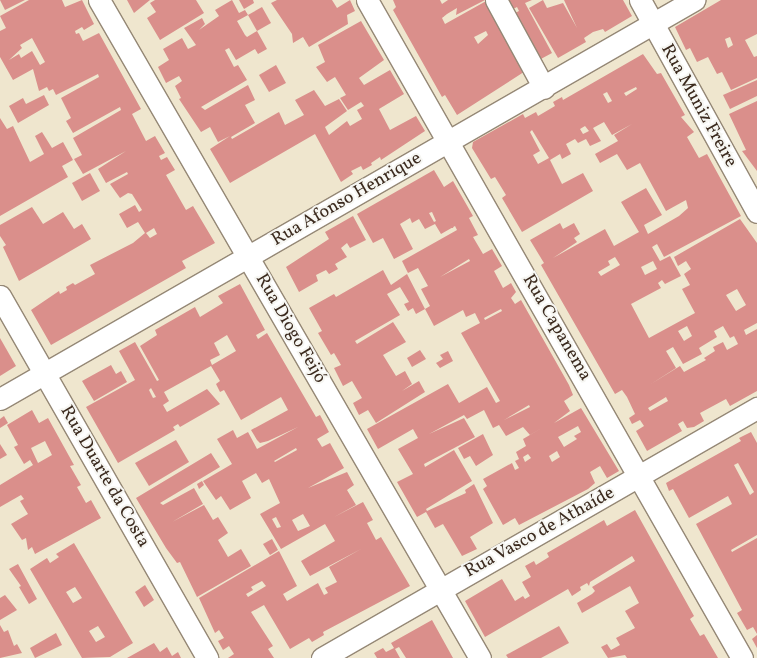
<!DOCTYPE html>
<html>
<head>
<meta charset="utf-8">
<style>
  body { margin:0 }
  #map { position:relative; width:757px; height:658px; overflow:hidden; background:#efe6ce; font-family:Vollkorn,serif }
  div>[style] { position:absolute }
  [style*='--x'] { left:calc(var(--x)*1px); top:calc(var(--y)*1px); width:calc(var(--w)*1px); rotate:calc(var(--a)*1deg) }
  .building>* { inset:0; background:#da8f8b }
  .roads { filter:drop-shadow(1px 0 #958876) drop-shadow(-1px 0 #958876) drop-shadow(0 1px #958876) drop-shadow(0 -1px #958876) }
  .minor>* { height:21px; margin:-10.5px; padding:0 10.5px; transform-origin:10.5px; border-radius:10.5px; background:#fff }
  span { translate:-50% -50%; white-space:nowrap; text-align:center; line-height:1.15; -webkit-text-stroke:4px #f6f6f2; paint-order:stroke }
  .street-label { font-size:18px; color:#3b2a1e }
</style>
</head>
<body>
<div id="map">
  <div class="building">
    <div style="clip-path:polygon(0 0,25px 0,5px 10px)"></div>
    <div style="clip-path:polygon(evenodd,29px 0,62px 0,65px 7px,82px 0,94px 24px,84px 30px,82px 27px,75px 31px,76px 34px,79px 33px,83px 41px,99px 33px,141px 109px,132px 114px,146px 141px,155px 136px,165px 153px,159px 156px,161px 160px,167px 157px,175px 170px,166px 175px,186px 210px,193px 206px,215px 243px,182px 261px,186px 268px,51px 345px,31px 310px,59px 291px,60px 294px,67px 290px,66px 287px,73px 283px,75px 285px,95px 274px,90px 265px,133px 243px,145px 233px,138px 222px,127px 228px,119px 214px,135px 205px,139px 212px,142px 210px,132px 194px,128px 193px,120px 198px,110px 184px,128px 174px,127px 172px,106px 183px,98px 169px,126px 151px,83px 174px,74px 159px,82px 155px,73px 138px,121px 110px,120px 107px,73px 133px,66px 121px,71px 118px,61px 98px,99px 77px,98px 74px,56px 95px,53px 89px,49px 91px,47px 87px,39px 91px,33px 69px,13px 80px,0 57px,0 31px,6px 28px,0 16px,29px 0,32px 38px,45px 62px,40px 65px,32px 51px,21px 58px,19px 54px,9px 60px,22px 48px,20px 45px,32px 38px,29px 0,154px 228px,157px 234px,150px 238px,146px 233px,154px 228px)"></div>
    <div style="clip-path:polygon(127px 0,150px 0,134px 13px)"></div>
    <div style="clip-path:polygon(155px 0,196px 0,204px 13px,160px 40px,147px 18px,156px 12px,150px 3px)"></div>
    <div style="clip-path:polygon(232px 0,239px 13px,245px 10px,248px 15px,237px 21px,245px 35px,247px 37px,257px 31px,267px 49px,258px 54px,255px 49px,236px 60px,229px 48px,225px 50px,234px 67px,238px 65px,247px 80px,201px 107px,205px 110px,248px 85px,255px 100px,245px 105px,255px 123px,231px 137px,232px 139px,279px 112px,285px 125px,304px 115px,295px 100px,314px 90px,325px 106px,339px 99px,347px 111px,325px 127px,329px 135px,347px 121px,350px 126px,362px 119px,357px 110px,364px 106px,361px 102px,348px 110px,340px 98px,346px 95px,335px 77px,327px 82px,316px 67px,325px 62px,318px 45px,361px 21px,384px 60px,359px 78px,364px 85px,390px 70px,404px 94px,379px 109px,390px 130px,416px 116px,425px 131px,381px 160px,380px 157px,371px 163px,372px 165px,363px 170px,361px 166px,351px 171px,353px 174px,341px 182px,315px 134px,230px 183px,210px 149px,230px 136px,218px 142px,210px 127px,201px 132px,179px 99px,181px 98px,175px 86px,182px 81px,179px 76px,166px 83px,158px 67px,169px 60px,163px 49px,182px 38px,188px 49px,196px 45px,184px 28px,202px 18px,205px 24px,199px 30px,219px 16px,215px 10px)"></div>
    <div style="clip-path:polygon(239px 0,253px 0,254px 3px,244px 9px)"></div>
    <div style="clip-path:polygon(277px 0,332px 0,337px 8px,350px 0,355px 11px,347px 15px,348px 24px,309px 47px,303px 37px,293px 43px,292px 34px,271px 3px)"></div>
    <div style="clip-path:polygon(evenodd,393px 0,440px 0,442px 4px,448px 0,485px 0,456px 15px,457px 8px,447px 14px,442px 18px,445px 24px,488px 0,530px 68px,457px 115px,445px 95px,442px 97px,393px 10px,396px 7px,393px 0,486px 31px,488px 35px,478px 44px,474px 37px,486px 31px)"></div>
    <div style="clip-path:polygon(505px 0,532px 0,525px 3px,552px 53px,539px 60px,513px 14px,519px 11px,517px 7px,511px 10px)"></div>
    <div style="clip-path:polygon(543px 0,547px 8px,563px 3px,577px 28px,564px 0,623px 0,632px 16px,605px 32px,603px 29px,593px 32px,584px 38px,586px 42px,558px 58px,529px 8px)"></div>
    <div style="clip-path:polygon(evenodd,721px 0,757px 0,757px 34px,745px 40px,754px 57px,757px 56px,757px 78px,731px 90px,722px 72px,717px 74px,708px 57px,697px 62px,690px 48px,686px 50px,675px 27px,721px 0,730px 37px,733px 45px,728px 48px,725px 39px,730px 37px)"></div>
    <div style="clip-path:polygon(262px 7px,271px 23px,257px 31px,248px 15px)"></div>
    <div style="clip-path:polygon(evenodd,643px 54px,657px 74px,661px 73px,685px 115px,681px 117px,694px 132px,687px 137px,699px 158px,707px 154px,741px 216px,664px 257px,657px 244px,652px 247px,660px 261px,670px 256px,681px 276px,665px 284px,662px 280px,658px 283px,661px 288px,631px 304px,649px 338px,695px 313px,682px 289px,690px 285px,684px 274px,691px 269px,686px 261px,678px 266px,674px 257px,740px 219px,757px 243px,757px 323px,744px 330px,746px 335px,757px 329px,757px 391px,730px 406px,726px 399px,700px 413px,704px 421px,694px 427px,687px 428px,683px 421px,678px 424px,682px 431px,647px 451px,636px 431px,644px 426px,640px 420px,632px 424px,629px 418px,635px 414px,627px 397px,622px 390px,615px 394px,541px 265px,544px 263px,530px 240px,560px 223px,563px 229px,574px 223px,580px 234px,574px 238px,577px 242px,553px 258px,605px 229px,614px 246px,639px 232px,621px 202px,646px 188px,662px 215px,644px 225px,648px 234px,679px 216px,688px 208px,686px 200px,666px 211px,640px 163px,627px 170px,617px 154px,600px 163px,595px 154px,618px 141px,614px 135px,632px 124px,612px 135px,604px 122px,593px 128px,601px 141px,590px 146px,586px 139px,578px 143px,575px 139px,566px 144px,571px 154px,562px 159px,560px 154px,550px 160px,562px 184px,583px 173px,593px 191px,522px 232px,502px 198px,506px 195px,495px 177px,491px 179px,472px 148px,473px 142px,523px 114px,525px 118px,536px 112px,538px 116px,555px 106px,553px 102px,562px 97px,563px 100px,643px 54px,636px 87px,637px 89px,626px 96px,624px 93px,636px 87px,643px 54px,607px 92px,612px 101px,608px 103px,603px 94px,607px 92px,643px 54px,585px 126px,589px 131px,583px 134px,580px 129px,585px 126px,643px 54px,532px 130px,549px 158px,538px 164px,533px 155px,540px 151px,530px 132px,532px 130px,643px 54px,615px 257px,620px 265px,601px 276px,598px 272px,610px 265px,608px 261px,615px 257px,643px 54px,653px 261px,657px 269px,645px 275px,641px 267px,653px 261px,643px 54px,737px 289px,746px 305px,736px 311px,726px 295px,737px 289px,643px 54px,687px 326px,692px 336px,684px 341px,678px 331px,687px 326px,643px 54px,723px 326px,730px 338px,734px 336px,738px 344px,727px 350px,723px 342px,713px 347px,715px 351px,704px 358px,706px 360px,684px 372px,680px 366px,651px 384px,676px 368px,666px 351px,673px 347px,683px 364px,702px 354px,699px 348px,717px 337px,714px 331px,723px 326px,643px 54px,666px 397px,668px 401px,650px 411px,648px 408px,666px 397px)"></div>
    <div style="clip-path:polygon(276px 65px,286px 83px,269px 92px,259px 75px)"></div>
    <div style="clip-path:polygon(757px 80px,757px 96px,730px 109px,723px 95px)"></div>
    <div style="clip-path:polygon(44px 95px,49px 105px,18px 123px,9px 106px,23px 98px,26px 104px)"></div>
    <div style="clip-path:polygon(757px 101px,757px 171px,742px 151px,746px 150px,729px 114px)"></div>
    <div style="clip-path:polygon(0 118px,7px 129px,13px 126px,30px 162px,44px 154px,35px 136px,42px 132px,52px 148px,63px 142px,73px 160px,62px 166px,68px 177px,0 216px)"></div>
    <div style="clip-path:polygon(evenodd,434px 170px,444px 187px,453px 181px,473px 216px,469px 218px,478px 235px,473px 237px,483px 254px,492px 249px,502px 266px,494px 271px,503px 288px,511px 283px,516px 292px,511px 298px,515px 304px,521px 300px,569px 385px,573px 395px,564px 401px,570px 411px,554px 423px,581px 408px,619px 471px,607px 478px,600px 466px,590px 472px,595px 483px,588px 489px,519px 525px,515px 518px,503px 525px,483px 489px,487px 486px,483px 479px,512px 463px,515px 470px,519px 468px,515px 461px,519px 459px,516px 452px,526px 446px,523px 439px,547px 425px,530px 435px,523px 427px,506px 436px,499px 425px,493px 428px,484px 410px,467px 419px,464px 415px,429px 434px,464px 418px,475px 437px,424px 464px,425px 467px,454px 450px,472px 481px,426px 509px,427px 511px,466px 493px,465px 490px,474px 484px,493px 523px,470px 537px,477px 549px,462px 556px,443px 524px,435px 528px,426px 512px,417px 517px,397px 482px,413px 474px,398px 449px,418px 438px,413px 429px,378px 449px,367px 429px,448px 384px,459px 403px,487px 387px,496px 403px,500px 401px,461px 333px,480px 323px,475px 313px,466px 317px,463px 310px,434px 326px,425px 309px,416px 314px,413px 308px,408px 311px,404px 304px,409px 302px,400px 287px,387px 294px,400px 315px,355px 341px,357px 344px,393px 322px,406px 342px,383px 355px,396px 376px,405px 371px,412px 384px,402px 391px,419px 381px,425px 392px,376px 423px,368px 410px,359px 415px,353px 403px,362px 398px,352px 381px,343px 386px,334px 368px,341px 365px,334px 353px,331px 355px,318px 333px,322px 331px,309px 308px,334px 294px,336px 297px,383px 270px,391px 285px,407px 274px,425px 309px,430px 306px,421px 289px,428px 286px,418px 268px,408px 273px,402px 261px,457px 230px,455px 226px,441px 234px,435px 224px,425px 229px,419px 219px,412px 223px,410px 218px,400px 224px,413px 249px,394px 259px,383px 238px,373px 243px,357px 214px,434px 170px,432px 212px,436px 221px,434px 222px,429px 213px,432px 212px,434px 170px,469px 259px,470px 261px,440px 277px,469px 259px,434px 170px,501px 309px,502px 311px,485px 320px,484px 318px,501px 309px,434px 170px,529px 405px,530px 407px,504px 420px,529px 405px,434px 170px,578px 426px,581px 432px,574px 436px,577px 439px,564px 447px,558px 437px,578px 426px,434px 170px,557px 451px,560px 457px,552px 462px,549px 456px,557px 451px,434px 170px,528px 454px,531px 458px,525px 462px,523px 457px,528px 454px)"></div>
    <div style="clip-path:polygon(90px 173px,100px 191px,82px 201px,72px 183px)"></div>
    <div style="clip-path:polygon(32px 207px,43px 224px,63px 212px,74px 229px,82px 224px,91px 239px,19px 281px,3px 247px,6px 245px,0 236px,0 225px)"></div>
    <div style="clip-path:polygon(353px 216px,366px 240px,350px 248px,347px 243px,341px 248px,347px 257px,335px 264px,338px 269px,329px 274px,326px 270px,316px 275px,318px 281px,299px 292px,286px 267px,329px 239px,325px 232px)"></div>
    <div style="clip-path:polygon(evenodd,240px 284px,265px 330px,256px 335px,258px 339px,267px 333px,316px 417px,320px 415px,329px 432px,317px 439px,322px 447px,330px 443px,344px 468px,308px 488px,347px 472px,354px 485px,347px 490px,356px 505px,334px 517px,363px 502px,373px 520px,367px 523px,376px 540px,381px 537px,410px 586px,323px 632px,324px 635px,312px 642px,309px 638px,290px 649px,264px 605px,251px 612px,273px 646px,268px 649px,274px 658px,228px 658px,234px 654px,229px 646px,223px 650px,218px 641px,224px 638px,219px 630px,215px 633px,199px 598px,279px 551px,297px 586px,283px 594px,287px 601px,318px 583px,324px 595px,328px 593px,325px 588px,337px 582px,329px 567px,361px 549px,310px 576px,301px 561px,335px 541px,325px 524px,281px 549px,260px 514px,280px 503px,269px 479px,262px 483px,256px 473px,242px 481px,251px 498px,230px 510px,221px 496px,216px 500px,203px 481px,232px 464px,217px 439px,233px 430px,237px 438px,248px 432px,257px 449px,298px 427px,268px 441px,260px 443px,257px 440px,251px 430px,288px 410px,281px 397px,241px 420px,224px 390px,220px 392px,216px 384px,220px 381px,211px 366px,164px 392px,169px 401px,163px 405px,167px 412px,207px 389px,220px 404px,180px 427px,178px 424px,173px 427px,175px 430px,118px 463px,86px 407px,135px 380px,119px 351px,135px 342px,157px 381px,159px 380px,140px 346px,157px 335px,155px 330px,195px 307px,200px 317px,223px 303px,218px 296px,240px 284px,227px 335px,236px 351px,212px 365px,210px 360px,220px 355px,214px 343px,227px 335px,240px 284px,151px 388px,156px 397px,153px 398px,149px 390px,151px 388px,240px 284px,296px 448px,297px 450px,275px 462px,274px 461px,296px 448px,240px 284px,303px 514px,310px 526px,298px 531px,292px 520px,303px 514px,240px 284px,276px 517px,281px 527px,277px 528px,272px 519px,276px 517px,240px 284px,262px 581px,266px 586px,248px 597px,246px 594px,253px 590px,251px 587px,262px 581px)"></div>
    <div style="clip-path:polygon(0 338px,16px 366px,0 376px)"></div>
    <div style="clip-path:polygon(420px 350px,426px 359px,412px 367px,407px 358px)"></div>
    <div style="clip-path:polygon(448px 351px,453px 361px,440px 368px,436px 363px,443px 359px,440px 355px)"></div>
    <div style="clip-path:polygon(111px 365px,116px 374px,121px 371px,127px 382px,94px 401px,82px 381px)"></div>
    <div style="clip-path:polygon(evenodd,32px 410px,39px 423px,48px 418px,74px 465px,70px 466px,81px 485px,77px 487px,86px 503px,91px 500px,101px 518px,35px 554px,32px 547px,28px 550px,26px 538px,22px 540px,11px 524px,28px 514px,20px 501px,24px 499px,21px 495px,0 507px,0 485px,33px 465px,30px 460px,24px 464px,14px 447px,18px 445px,7px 425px,32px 410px,45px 441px,52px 455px,38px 463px,31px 448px,45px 441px)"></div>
    <div style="clip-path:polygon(4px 416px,8px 423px,0 428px,0 419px)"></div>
    <div style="clip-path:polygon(evenodd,751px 432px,757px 443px,757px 535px,731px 550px,732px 552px,757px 538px,757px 634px,753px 627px,747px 630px,737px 613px,742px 610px,696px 524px,732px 504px,728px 496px,689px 518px,673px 489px,669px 491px,666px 483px,741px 441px,739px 438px,751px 432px,738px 463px,754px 492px,750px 495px,734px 465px,738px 463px)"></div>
    <div style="clip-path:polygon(483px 434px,493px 455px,476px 466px,470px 456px,464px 459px,458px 448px)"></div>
    <div style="clip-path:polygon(176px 440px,189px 462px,149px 486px,135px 463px)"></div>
    <div style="clip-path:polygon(0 444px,7px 455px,0 459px)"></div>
    <div style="clip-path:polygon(211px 453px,220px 467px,160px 503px,163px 505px,194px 488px,203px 504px,172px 522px,204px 505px,213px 520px,218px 517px,228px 533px,218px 540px,228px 557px,241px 549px,251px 566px,197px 597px,180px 562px,177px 563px,166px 548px,136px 498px)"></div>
    <div style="clip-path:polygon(202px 481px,204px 485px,199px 489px,197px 484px)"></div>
    <div style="clip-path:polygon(635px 510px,694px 616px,690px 619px,700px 636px,704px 634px,718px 658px,627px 658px,625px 655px,608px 658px,601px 647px,607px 644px,611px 650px,620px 645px,616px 638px,635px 628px,625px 611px,639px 603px,630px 586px,582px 613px,577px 603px,592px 594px,595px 591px,592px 587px,635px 561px,632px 556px,590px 582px,589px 586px,587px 583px,580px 587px,581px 590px,572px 596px,568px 589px,485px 637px,465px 601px,502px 579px,515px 601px,523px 596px,525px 599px,530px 596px,522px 582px,531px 577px,525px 566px,534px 561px,536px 565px,549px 557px,547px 553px,604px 520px,607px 526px)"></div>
    <div style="clip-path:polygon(272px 539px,278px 550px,270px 555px,263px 544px)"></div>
    <div style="clip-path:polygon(evenodd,74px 543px,133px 643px,110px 657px,82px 658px,30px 569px,47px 558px,50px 563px,59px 557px,56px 554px,74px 543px,75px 587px,82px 598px,73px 603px,66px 592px,75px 587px,74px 543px,98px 626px,105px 637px,96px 642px,89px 631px,98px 626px)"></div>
    <div style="clip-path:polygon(18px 564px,37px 599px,29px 604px,19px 587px,21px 586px,9px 569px)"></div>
    <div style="clip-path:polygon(145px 585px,154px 600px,144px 607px,135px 592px)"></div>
    <div style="clip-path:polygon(5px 595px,17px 610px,0 620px,0 598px)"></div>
    <div style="clip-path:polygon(432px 620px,453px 658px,406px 658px,399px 647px,395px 649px,400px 658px,377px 658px,374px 653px,383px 648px,386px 652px,394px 648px,391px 643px)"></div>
    <div style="clip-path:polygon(0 625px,4px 632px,8px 630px,14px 646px,17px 644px,22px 653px,0 658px)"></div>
    <div style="clip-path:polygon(559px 626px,569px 643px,541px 658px,508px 658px,506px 655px)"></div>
    <div style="clip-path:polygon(56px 633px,62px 645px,35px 658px,30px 648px)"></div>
    <div style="clip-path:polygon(757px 635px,757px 648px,752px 639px)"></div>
    <div style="clip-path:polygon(154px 643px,160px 652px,167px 647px,172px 656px,178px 652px,181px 658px,127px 658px)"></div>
  </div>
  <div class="roads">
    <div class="minor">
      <div style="--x:99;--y:0;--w:760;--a:59.93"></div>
      <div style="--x:367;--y:0;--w:757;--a:60.32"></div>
      <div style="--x:496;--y:0;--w:100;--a:61.4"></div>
      <div style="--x:640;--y:0;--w:242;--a:61.1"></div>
      <div style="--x:0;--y:296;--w:417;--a:60.2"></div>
      <div style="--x:0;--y:399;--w:801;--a:-29.9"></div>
      <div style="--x:322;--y:658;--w:502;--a:-29.89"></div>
    </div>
  </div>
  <div class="street-label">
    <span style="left:698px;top:106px;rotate:61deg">Rua Muniz Freire</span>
    <span style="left:347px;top:200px;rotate:-30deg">Rua Afonso Henrique</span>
    <span style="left:556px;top:328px;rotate:60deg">Rua Capanema</span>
    <span style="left:290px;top:329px;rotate:60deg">Rua Diogo Feijó</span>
    <span style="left:104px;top:477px;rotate:60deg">Rua Duarte da Costa</span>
    <span style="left:540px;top:533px;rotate:-29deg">Rua Vasco de Athaíde</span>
  </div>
</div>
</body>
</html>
